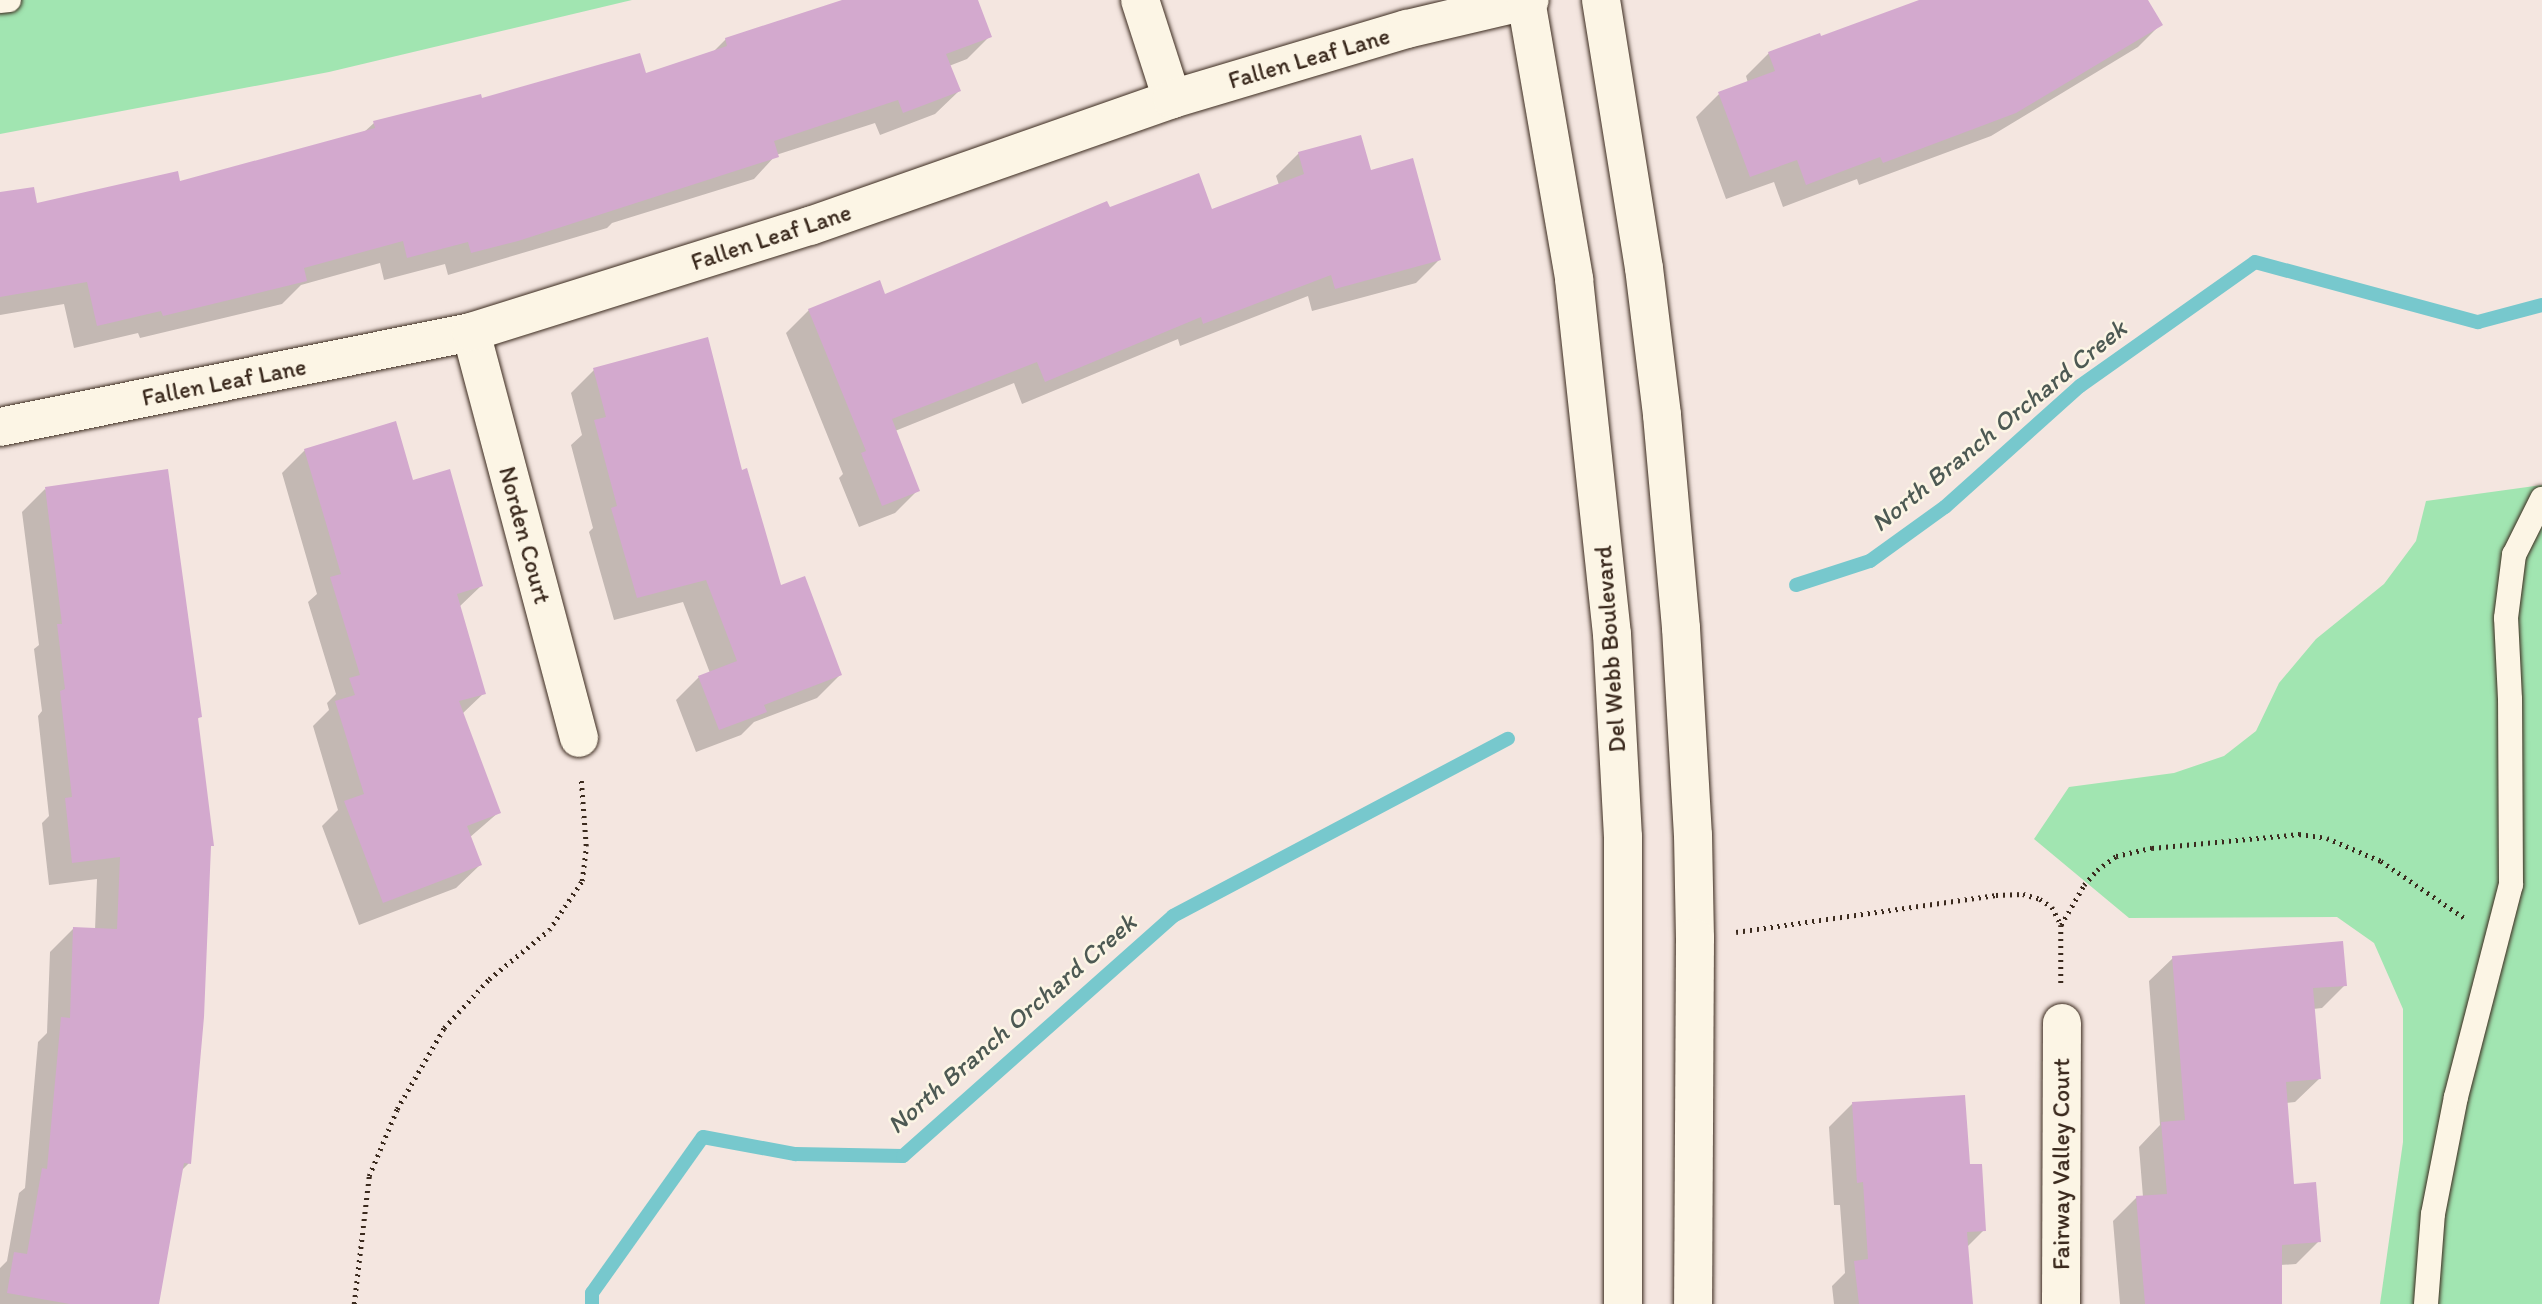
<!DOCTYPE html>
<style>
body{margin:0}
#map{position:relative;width:2542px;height:1304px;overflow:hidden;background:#f4e6e0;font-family:Itim,sans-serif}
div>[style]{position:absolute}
.green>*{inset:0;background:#a1e5b1}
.shadow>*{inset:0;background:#0003}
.stream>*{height:14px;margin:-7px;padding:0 7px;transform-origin:7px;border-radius:7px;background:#77c8cd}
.building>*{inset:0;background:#d3a9ce}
.path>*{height:4.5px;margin-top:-2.25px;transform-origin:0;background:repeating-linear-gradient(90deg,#3b2a1e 0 2px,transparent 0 7px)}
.roads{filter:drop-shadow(0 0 2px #3b2a1e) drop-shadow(0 0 2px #3b2a1e)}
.service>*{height:24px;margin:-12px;padding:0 12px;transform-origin:12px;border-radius:12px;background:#fcf5e5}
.minor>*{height:38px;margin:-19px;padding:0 19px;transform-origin:19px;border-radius:19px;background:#fcf5e5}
.tertiary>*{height:38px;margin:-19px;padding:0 19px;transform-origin:19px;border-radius:19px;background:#fcf5e5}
span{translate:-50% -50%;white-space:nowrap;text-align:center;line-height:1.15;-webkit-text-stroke:5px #fcf5e5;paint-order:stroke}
.street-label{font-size:24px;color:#3b2a1e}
.water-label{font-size:26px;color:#4d5953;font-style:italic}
</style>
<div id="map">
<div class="green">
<i style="clip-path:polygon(0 0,632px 0,329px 72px,0 134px)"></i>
<i style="clip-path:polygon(2542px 485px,2542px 1304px,2380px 1304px,2403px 1142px,2403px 1009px,2374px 943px,2337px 917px,2129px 918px,2034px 839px,2069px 787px,2174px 773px,2224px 756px,2256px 731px,2279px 683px,2316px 639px,2384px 584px,2416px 541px,2426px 501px)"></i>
</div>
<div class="shadow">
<i style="clip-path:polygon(846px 0,976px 0,990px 36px,967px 59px,949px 66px,959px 91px,935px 114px,880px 135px,875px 123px,776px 155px,754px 179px,612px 223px,607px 228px,448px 275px,445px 264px,384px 280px,380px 263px,301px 285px,282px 304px,140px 338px,138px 333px,74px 348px,64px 304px,0 315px,0 194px,35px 205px,179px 183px,363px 133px,374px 123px,481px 100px,645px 75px,712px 53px,726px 39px)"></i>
<i style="clip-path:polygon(1924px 0,2146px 0,2161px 24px,2138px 47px,1991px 136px,1859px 185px,1857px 179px,1783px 207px,1774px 182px,1726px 199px,1696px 117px,1719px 94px,1748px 83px,1746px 76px,1769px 53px,1820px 38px)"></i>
<i style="clip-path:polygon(1299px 153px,1369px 172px,1439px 260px,1416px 283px,1312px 311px,1308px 296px,1180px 346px,1178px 339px,1022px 404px,1014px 383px,895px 431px,918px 490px,895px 513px,859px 527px,839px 478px,843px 474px,786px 333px,809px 310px,884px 297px,1109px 209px,1211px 211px,1279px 185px,1276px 176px)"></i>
<i style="clip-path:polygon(594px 370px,741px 472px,780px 588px,840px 675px,817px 698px,754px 722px,741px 735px,696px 752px,676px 700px,699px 677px,710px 673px,683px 602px,614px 620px,589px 532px,593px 528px,571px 445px,582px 435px,571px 393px)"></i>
<i style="clip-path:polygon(305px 450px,412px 482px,481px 586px,459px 607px,484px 693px,462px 714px,499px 812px,469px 838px,480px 865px,456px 888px,359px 925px,322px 826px,338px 810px,313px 726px,329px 710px,327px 703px,336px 694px,308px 602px,317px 594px,282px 473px)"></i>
<i style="clip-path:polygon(45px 489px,200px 716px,197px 720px,209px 847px,189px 1163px,180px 1172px,157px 1304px,0 1304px,0 1268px,7px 1261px,19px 1193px,25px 1188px,38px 1042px,47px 1033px,50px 952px,73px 929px,95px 930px,97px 879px,49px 885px,42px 823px,49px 816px,38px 716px,42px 711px,34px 649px,39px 645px,22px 512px)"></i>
<i style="clip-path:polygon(2173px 958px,2345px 985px,2322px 1008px,2313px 1009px,2319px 1079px,2295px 1102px,2286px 1103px,2293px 1186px,2319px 1241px,2296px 1264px,2280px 1265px,2281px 1304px,2120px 1304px,2113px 1221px,2136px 1198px,2143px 1197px,2139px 1147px,2160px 1125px,2149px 981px)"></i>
<i style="clip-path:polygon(1852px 1104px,1968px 1166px,1984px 1230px,1966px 1248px,1972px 1304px,1834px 1304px,1832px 1286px,1845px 1273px,1840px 1205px,1834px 1205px,1829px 1127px)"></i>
</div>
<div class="stream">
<i style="left:1796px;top:585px;width:78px;rotate:-18deg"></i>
<i style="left:1870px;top:561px;width:92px;rotate:-35.8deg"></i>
<i style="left:1945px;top:507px;width:181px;rotate:-41.9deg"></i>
<i style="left:2080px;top:386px;width:214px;rotate:-35.3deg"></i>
<i style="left:2255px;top:262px;width:231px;rotate:15.1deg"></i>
<i style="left:2478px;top:322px;width:66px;rotate:-14.9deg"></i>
<i style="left:592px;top:1304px;width:11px;rotate:-90deg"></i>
<i style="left:592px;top:1293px;width:191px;rotate:-54.6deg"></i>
<i style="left:703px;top:1137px;width:94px;rotate:10.5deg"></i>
<i style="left:795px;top:1154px;width:108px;rotate:1.1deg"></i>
<i style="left:903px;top:1156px;width:361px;rotate:-41.6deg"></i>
<i style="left:1173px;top:916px;width:379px;rotate:-27.9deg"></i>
</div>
<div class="building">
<i style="clip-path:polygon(842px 0,978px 0,992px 37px,946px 54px,961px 91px,903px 113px,898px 100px,774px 141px,779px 157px,518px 241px,471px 253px,468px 242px,407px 258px,403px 241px,304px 268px,307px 281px,163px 316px,161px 311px,97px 326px,87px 282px,0 297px,0 192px,34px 187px,37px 203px,178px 171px,180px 181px,375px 128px,373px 121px,481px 94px,482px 98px,640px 53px,646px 73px,727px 46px,725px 38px)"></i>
<i style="clip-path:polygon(1919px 0,2148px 0,2163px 25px,2016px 113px,1883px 163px,1880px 157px,1806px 185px,1797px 160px,1750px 177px,1718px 92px,1775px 71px,1768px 52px,1820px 33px,1821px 36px)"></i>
<i style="clip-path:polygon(1361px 135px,1371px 170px,1413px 158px,1441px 260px,1335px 289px,1331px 275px,1203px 324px,1201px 317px,1045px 382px,1037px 362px,892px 419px,920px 491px,882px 506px,861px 453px,866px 451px,808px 309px,880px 280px,885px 294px,1107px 201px,1110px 207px,1199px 173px,1212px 209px,1304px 174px,1298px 152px)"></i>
<i style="clip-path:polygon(708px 337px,742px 470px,747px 468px,781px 585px,805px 576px,842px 675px,764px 705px,767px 712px,719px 730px,698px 676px,737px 661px,706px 580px,637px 598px,611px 508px,617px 506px,594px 420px,606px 417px,593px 368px)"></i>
<i style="clip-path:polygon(396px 421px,413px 480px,450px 469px,483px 586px,457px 594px,486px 694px,459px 701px,501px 813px,467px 826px,482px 865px,383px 903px,344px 801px,364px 794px,335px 701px,355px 695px,349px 678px,360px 675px,330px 577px,341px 574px,304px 449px)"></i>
<i style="clip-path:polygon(168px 469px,202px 717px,198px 718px,214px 846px,211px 846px,204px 1017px,191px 1164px,184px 1163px,159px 1304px,70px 1304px,7px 1293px,14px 1252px,27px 1254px,42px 1168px,47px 1169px,61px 1017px,70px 1018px,73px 927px,117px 929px,120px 857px,72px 863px,65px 798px,72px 797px,60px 691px,65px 689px,57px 624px,62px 624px,45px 487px)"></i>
<i style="clip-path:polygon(2343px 941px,2347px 986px,2313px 988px,2321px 1079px,2286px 1082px,2294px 1184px,2316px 1182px,2321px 1242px,2282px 1245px,2282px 1304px,2145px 1304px,2136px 1196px,2167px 1194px,2161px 1122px,2185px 1120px,2172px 956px)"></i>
<i style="clip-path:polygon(1965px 1095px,1970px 1164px,1982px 1164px,1986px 1231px,1967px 1232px,1973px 1304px,1859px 1304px,1854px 1261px,1868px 1259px,1863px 1182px,1857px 1183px,1852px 1102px)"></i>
</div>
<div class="path">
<i style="left:2061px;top:925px;width:46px;rotate:-60.1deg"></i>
<i style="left:2084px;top:885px;width:20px;rotate:-49deg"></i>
<i style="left:2097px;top:870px;width:24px;rotate:-36deg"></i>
<i style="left:2116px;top:856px;width:37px;rotate:-13deg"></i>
<i style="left:2152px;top:848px;width:148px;rotate:-5.4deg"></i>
<i style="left:2299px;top:834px;width:28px;rotate:8deg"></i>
<i style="left:2327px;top:838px;width:59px;rotate:23.1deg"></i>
<i style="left:2381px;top:861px;width:103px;rotate:34.3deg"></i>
<i style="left:1736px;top:932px;width:263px;rotate:-8.1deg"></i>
<i style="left:1996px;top:895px;width:27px;rotate:-2deg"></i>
<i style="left:2023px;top:894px;width:18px;rotate:16deg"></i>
<i style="left:2040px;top:899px;width:14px;rotate:34deg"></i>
<i style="left:2052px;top:907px;width:20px;rotate:63deg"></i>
<i style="left:2061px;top:925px;width:59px;rotate:90deg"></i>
<i style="left:354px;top:1304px;width:129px;rotate:-83.3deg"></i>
<i style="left:369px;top:1176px;width:73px;rotate:-67.3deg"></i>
<i style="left:397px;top:1109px;width:94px;rotate:-59.9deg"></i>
<i style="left:444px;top:1028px;width:67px;rotate:-47.4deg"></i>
<i style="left:489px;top:979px;width:77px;rotate:-39.2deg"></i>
<i style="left:549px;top:930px;width:59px;rotate:-56deg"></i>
<i style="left:582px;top:881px;width:35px;rotate:-83deg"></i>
<i style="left:586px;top:846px;width:67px;rotate:-94.3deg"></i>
</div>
<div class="roads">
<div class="service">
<i style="left:0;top:1px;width:9px;rotate:-6deg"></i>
<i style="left:2426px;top:1304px;width:90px;rotate:-85.6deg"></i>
<i style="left:2433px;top:1214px;width:119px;rotate:-78.9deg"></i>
<i style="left:2456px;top:1097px;width:219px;rotate:-75.5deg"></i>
<i style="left:2511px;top:885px;width:186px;rotate:-90.3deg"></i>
<i style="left:2510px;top:699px;width:81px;rotate:-92.8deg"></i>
<i style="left:2506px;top:618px;width:64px;rotate:-82.8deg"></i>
<i style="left:2514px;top:555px;width:63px;rotate:-63.4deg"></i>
</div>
<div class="minor">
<i style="left:1140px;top:0;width:104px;rotate:72.1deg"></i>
<i style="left:471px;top:332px;width:420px;rotate:75.1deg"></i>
<i style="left:0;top:427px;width:480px;rotate:-11.4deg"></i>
<i style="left:471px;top:332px;width:355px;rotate:-17.4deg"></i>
<i style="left:810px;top:226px;width:384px;rotate:-19.3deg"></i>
<i style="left:1172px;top:99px;width:245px;rotate:-16.6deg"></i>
<i style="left:1407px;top:29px;width:126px;rotate:-13.3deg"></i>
<i style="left:2061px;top:1304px;width:281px;rotate:-89.8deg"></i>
</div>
<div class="tertiary">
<i style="left:1526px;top:0;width:283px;rotate:80.2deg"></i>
<i style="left:1574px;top:279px;width:357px;rotate:83.9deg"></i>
<i style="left:1612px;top:634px;width:203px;rotate:86.9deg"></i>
<i style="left:1623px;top:837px;width:467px;rotate:90deg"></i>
<i style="left:1601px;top:0;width:271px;rotate:80.9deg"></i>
<i style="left:1644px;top:268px;width:148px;rotate:83deg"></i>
<i style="left:1662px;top:415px;width:214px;rotate:84.9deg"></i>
<i style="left:1681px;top:628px;width:207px;rotate:86.7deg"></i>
<i style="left:1693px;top:835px;width:103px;rotate:88.9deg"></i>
<i style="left:1695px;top:938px;width:366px;rotate:90.3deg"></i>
</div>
</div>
<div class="street-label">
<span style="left:1309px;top:58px;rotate:-16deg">Fallen Leaf Lane</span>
<span style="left:771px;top:237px;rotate:-18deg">Fallen Leaf Lane</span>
<span style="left:224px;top:382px;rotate:-11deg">Fallen Leaf Lane</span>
<span style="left:525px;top:535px;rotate:75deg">Norden Court</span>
<span style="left:1610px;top:649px;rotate:-94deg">Del Webb Boulevard</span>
<span style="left:2061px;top:1164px;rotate:-90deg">Fairway Valley Court</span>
</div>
<div class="water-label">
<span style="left:1999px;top:426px;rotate:-39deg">North Branch Orchard Creek</span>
<span style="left:1012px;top:1024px;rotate:-41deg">North Branch Orchard Creek</span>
</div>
</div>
